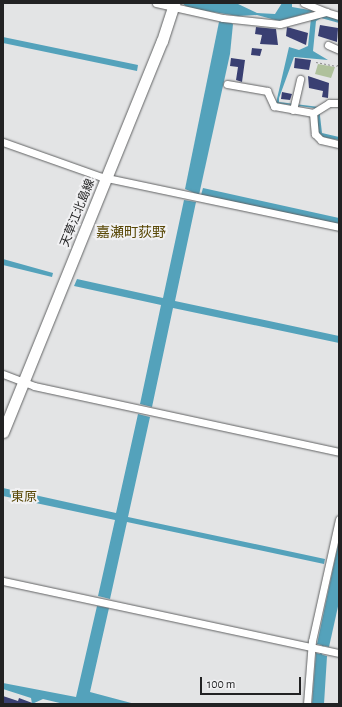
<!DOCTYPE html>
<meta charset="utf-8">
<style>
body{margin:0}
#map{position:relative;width:342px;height:707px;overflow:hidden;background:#e3e4e5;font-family:"Alegreya Sans","Noto Sans JP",sans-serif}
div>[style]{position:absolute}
.green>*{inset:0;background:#afc19b}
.water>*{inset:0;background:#54a2bb}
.stream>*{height:2px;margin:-1px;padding:0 1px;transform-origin:1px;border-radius:1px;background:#54a2bb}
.building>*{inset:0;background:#393f72}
.path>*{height:1px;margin-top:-0.5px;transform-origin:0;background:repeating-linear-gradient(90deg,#8d8d8e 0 2px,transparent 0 4px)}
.roads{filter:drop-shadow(0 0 1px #616263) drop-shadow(0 0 1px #616263)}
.street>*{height:7px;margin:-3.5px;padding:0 3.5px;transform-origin:3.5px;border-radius:3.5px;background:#fff}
.secondary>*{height:11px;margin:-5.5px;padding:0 5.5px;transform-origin:5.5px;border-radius:5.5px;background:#fff}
span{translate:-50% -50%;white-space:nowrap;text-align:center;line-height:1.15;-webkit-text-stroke:4px #f1f1f3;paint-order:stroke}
.street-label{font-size:12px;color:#222223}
.neighbourhood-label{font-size:13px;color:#594806}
.quarter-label{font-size:14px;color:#594806}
.frame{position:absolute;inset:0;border:4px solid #222223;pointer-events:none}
.scale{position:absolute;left:200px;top:677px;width:101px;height:18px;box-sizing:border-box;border:2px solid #222223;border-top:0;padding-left:5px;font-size:12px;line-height:14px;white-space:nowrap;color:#222223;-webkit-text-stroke:3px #f1f1f3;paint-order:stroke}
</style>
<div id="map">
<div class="green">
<i style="clip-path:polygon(318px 64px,335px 67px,331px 78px,315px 74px)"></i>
</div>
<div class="water">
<i style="clip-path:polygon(182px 3px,236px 3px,257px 13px,275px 14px,282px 3px,292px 3px,292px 7px,315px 11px,279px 21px,257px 15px,238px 16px,188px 8px)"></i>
<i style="clip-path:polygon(321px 15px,339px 18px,339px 23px,321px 18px,316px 21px,313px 51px,328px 60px,294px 57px,279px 98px,279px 102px,319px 107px,322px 133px,339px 137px,339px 140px,322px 137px,318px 132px,318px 114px,314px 108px,276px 103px,289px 47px,299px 50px,308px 46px,311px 18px)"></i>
<i style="clip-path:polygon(227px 21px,233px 24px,230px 54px,199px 195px,185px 189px,219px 22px)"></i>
<i style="clip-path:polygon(3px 37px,138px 65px,137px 71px,3px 43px)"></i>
<i style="clip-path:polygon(203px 188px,339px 218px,339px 224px,201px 195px)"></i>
<i style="clip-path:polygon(184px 200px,196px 202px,175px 301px,339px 336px,339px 343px,173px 308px,152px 407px,140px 404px,161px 305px,74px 286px,77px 279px,163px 298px)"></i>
<i style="clip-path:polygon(3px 259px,53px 273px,52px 277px,3px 265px)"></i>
<i style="clip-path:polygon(138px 414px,150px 417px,128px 517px,325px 559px,324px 564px,127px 522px,110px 599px,98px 596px,115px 520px,3px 496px,3px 488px,116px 513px)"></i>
<i style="clip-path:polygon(339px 540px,339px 602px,329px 647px,317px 644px)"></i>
<i style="clip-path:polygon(97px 606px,109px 608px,90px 692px,135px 704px,64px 704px,43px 699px,32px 704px,31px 698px,3px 689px,3px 683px,76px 697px)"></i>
<i style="clip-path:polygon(316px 653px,327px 656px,324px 704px,312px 704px)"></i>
</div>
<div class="stream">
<i style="left:321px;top:655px;width:10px;rotate:-79deg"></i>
</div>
<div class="building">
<i style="clip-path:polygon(320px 25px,338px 28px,337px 42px,318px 36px)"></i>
<i style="clip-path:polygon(256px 27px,276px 29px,278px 45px,260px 44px,262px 35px,255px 34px)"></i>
<i style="clip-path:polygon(287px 27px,308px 33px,306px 45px,286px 36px)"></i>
<i style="clip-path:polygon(252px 48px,262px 49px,260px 56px,251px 55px)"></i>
<i style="clip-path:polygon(231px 58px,245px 60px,242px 82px,236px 80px,238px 67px,230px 66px)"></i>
<i style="clip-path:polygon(295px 58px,311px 60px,309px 70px,294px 68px)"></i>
<i style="clip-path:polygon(308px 76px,329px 83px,328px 98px,322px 97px,323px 91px,309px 88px)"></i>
<i style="clip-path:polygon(282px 92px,292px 94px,290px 100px,281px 99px)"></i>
<i style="clip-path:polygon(3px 696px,18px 701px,19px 698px,35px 704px,3px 704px)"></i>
</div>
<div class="path">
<i style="left:316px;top:62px;width:21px;rotate:11deg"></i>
<i style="left:337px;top:66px;width:5px;rotate:-68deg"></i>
</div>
<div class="roads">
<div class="street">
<i style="left:156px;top:3px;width:69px;rotate:12.6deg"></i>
<i style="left:223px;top:18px;width:57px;rotate:6deg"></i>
<i style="left:280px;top:24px;width:48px;rotate:-14.6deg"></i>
<i style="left:326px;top:12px;width:14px;rotate:17deg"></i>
<i style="left:304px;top:3px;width:24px;rotate:22deg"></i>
<i style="left:328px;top:45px;width:12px;rotate:24deg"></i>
<i style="left:227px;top:84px;width:41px;rotate:9.9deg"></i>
<i style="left:267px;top:91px;width:17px;rotate:65deg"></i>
<i style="left:274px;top:106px;width:40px;rotate:10deg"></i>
<i style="left:313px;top:113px;width:21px;rotate:85deg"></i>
<i style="left:315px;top:134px;width:8px;rotate:45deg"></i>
<i style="left:321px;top:140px;width:18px;rotate:13deg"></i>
<i style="left:293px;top:110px;width:32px;rotate:-77deg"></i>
<i style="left:313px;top:113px;width:19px;rotate:-32deg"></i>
<i style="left:329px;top:103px;width:10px"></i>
<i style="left:3px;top:142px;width:105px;rotate:19.5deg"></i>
<i style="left:102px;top:177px;width:242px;rotate:11.9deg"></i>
<i style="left:3px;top:374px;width:33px;rotate:21deg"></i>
<i style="left:34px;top:386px;width:312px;rotate:12.2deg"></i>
<i style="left:3px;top:581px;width:344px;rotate:12.1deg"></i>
<i style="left:307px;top:704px;width:63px;rotate:-85.5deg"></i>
<i style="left:312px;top:641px;width:125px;rotate:-77.5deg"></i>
</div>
<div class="secondary">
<i style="left:3px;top:432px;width:422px;rotate:-67.9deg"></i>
<i style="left:162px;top:41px;width:40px;rotate:-72deg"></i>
</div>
</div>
<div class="street-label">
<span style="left:78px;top:213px;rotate:-68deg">天草江北島線</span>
</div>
<div class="neighbourhood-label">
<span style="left:24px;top:498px">東原</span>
</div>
<div class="quarter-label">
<span style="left:131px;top:233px">嘉瀬町荻野</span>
</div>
<div class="frame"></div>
<div class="scale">100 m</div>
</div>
